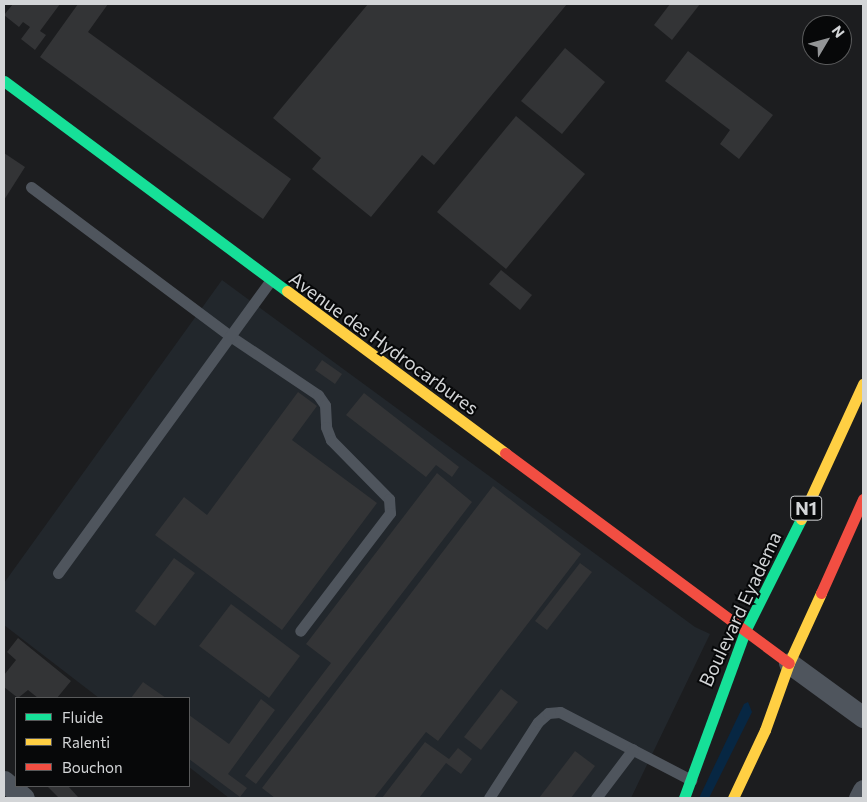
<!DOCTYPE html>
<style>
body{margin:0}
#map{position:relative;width:867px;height:802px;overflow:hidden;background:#1c1d1f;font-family:Commissioner,sans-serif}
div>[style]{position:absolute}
.built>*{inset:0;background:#22272c}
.green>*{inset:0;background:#072743}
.building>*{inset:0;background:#333436}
.lane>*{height:11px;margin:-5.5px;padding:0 5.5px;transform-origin:5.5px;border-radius:5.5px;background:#4f555d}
.street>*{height:21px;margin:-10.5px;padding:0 10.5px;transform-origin:10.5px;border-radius:10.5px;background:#4f555d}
.fast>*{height:11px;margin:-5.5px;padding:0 5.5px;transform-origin:5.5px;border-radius:5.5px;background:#16e098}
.slow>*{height:11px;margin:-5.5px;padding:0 5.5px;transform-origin:5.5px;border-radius:5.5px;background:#ffcf43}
.jam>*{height:11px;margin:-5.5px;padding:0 5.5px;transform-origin:5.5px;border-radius:5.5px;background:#f24e42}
span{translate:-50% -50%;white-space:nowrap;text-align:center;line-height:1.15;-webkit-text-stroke:4px #070809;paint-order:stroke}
.shield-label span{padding:1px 4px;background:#070809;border:1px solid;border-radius:4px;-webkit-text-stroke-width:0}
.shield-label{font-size:18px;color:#d3d5d7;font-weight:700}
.street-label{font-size:19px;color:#d3d5d7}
.frame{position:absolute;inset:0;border:5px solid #d3d5d7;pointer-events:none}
.legend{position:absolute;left:15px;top:697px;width:175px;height:90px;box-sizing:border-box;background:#070809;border:1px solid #595a5b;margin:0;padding:6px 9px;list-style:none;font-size:15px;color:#d3d5d7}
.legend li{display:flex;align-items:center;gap:10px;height:25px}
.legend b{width:25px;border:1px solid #595a5b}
.north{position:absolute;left:802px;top:15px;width:50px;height:50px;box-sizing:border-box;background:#070809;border:1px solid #595a5b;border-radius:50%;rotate:53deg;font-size:14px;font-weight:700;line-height:20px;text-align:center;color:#d3d5d7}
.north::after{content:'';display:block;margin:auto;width:18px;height:22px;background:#939597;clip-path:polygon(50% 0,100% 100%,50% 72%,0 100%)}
</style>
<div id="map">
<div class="built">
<i style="clip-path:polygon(222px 280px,695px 627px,710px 634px,631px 798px,229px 798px,189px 767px,189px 698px,99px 698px,4px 625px,4px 583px)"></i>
</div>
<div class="green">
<i style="clip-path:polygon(748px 702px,752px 712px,709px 798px,699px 798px,744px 704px)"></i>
</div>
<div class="building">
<i style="clip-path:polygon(13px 4px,60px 4px,40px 31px,46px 35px,35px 50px,21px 39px,30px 27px,23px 22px,19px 27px,4px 15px)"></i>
<i style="clip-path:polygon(78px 4px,108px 4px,88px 32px,291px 179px,263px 219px,40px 57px)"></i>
<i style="clip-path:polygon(368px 4px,567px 4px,434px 165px,422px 155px,371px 217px,312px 169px,321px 158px,273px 118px)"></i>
<i style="clip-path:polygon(670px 4px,700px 4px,672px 40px,654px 25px)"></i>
<i style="clip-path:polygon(565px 48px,605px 82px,562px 134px,521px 101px)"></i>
<i style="clip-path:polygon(688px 51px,773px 115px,739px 159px,720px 144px,730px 130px,665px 81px)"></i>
<i style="clip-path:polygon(516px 116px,585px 174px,506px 269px,437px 212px)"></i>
<i style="clip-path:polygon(4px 153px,25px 167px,4px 200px)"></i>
<i style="clip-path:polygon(501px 270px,532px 295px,520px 310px,489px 284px)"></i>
<i style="clip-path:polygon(322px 360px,342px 374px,335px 384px,315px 370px)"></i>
<i style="clip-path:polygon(298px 392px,317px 406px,292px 440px,377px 503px,282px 630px,155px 535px,184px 497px,207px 515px)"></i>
<i style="clip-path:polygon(364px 393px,459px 467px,452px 477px,436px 465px,426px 477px,346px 415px)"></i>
<i style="clip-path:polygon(437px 473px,472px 502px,256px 784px,245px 776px,331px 663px,306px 644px)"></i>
<i style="clip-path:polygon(493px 486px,581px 554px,438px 741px,426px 732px,374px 798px,275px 798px,262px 788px)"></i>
<i style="clip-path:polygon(174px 558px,195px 573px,155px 626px,135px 611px)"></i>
<i style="clip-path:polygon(580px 563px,592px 572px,547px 630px,535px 621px)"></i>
<i style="clip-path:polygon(231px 604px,300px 656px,269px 698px,199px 646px)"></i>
<i style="clip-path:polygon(18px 638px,71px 681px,57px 698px,38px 698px,28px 690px,18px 698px,4px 687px,4px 675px,16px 660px,7px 652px)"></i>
<i style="clip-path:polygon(143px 682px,166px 698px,131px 698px)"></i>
<i style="clip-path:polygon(501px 689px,518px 702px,481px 750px,464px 737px)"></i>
<i style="clip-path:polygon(261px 699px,275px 710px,228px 774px,247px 788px,240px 797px,189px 759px,189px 715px,229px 744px)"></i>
<i style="clip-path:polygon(425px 742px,449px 759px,458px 748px,472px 759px,461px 774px,446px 763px,419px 798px,382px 798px)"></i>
<i style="clip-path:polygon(575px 751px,595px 766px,571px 798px,539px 798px)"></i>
<i style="clip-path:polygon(47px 786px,68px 786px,78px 797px,59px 798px)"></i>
</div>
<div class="lane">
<i style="left:31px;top:187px;width:249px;rotate:36.8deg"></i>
<i style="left:230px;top:336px;width:106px;rotate:33.8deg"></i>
<i style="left:318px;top:395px;width:12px;rotate:55deg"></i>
<i style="left:325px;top:405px;width:22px;rotate:87deg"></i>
<i style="left:326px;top:427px;width:14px;rotate:69deg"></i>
<i style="left:331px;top:440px;width:83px;rotate:45.5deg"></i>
<i style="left:389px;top:499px;width:14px;rotate:86deg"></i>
<i style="left:390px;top:513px;width:148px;rotate:127.3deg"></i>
<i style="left:58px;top:573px;width:361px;rotate:-54deg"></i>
<i style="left:489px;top:798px;width:90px;rotate:-57.2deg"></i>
<i style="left:538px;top:722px;width:13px;rotate:-42deg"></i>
<i style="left:548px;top:713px;width:12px;rotate:-5deg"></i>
<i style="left:560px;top:712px;width:148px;rotate:27.4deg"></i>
<i style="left:596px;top:798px;width:61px;rotate:-52.9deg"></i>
</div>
<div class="street">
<i style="left:789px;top:663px;width:92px;rotate:36.1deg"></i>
<i style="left:4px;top:781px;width:26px;rotate:40deg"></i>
<i style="left:859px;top:798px;width:9px;rotate:-63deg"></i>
</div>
<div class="fast">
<i style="left:4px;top:81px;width:352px;rotate:36.6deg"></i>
<i style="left:684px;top:798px;width:178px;rotate:-69.9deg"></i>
<i style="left:745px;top:631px;width:125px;rotate:-63.4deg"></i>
</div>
<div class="slow">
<i style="left:287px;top:291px;width:272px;rotate:36.6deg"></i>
<i style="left:801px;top:519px;width:149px;rotate:-65.3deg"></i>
<i style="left:733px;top:798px;width:75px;rotate:-64.8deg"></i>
<i style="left:765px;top:730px;width:71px;rotate:-70.3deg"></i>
<i style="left:789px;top:663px;width:77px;rotate:-65.4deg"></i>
</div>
<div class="jam">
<i style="left:505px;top:453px;width:353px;rotate:36.5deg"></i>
<i style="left:821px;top:593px;width:103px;rotate:-65.9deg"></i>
</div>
<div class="shield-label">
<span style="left:806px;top:508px">N1</span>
</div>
<div class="street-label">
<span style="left:384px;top:343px;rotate:36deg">Avenue des Hydrocarbures</span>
<span style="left:740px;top:609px;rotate:-65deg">Boulevard Eyadema</span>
</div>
<div class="frame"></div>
<ul class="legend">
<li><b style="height:6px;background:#16e098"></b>Fluide</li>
<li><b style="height:6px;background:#ffcf43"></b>Ralenti</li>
<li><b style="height:6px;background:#f24e42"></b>Bouchon</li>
</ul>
<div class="north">N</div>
</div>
